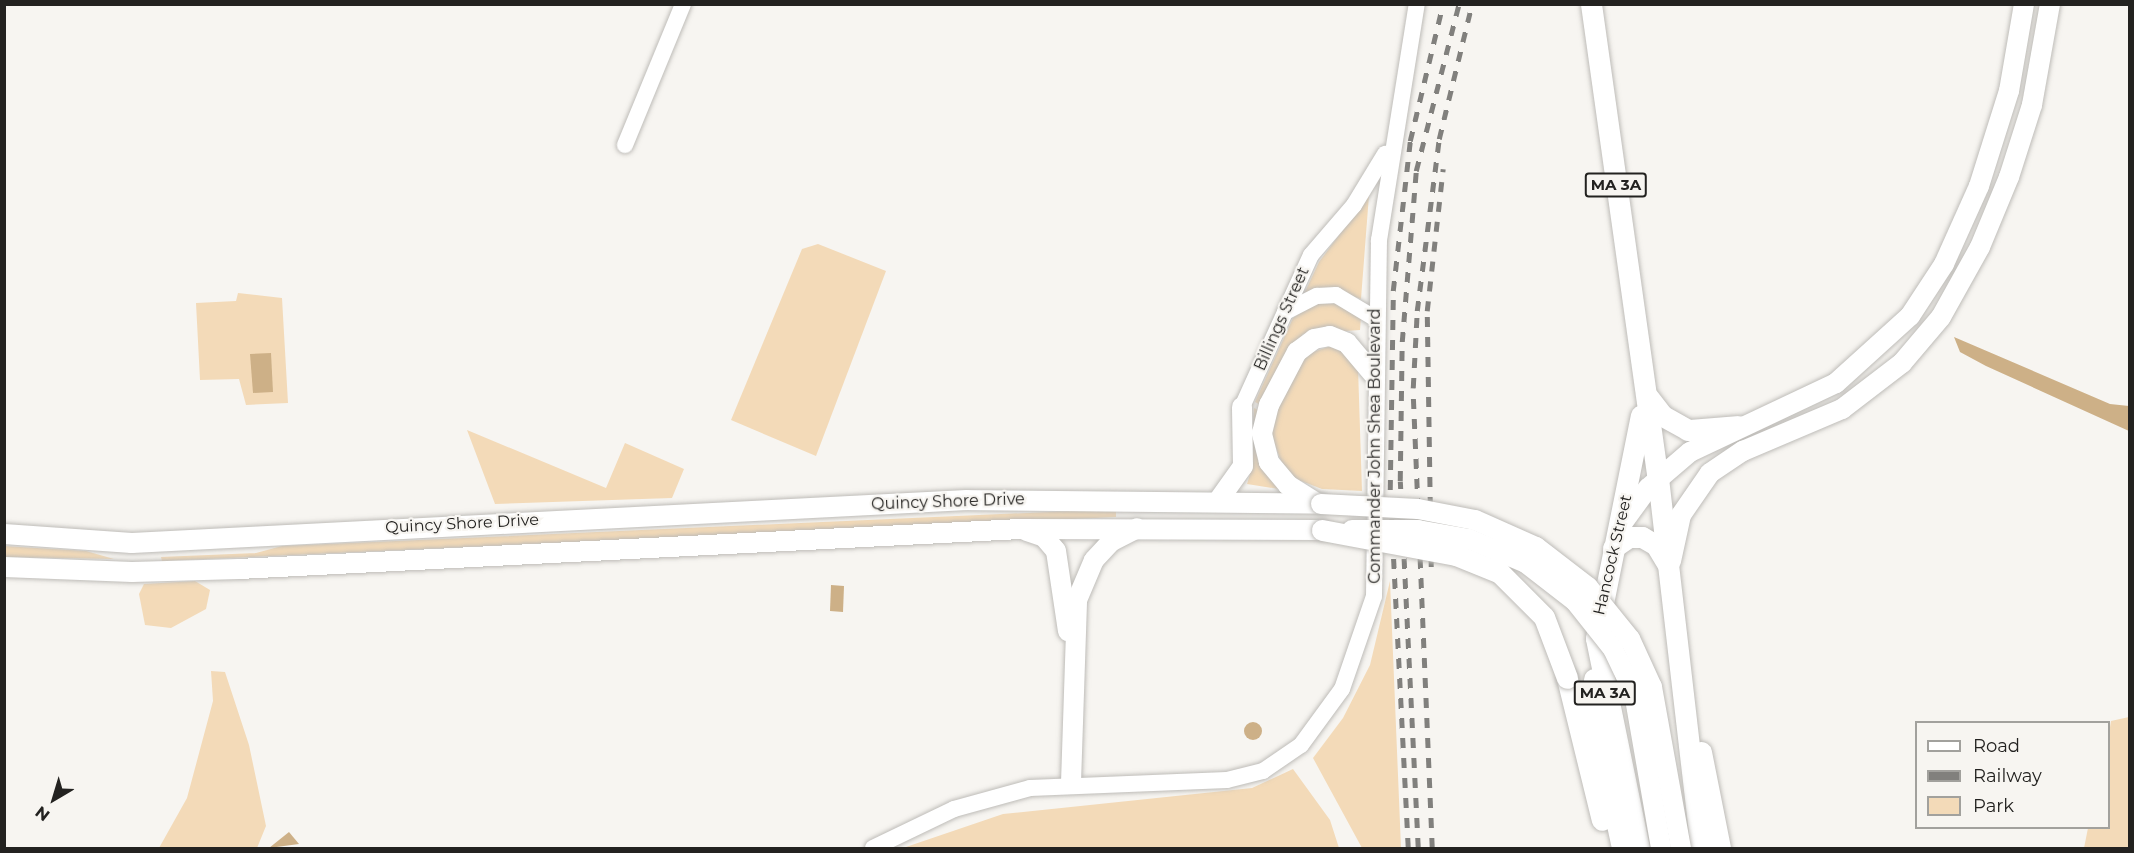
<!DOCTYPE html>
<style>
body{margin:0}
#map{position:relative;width:2134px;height:853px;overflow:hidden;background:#f7f5f1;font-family:Montserrat,sans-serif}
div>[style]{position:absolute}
.green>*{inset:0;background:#f3dab8}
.water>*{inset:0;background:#cdb087}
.round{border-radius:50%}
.roads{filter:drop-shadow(0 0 2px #bebcb8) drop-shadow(0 0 2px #bebcb8)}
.tertiary>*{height:16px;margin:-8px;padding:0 8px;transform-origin:8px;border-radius:8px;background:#fff}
.secondary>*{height:20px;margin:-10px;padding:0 10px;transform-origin:10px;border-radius:10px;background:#fff}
.primary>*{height:21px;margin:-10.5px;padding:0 10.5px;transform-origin:10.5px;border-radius:10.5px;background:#fff}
.rail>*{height:4.5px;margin-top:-2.25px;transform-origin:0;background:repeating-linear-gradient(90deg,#81807d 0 10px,transparent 0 20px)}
.bridges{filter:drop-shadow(0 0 2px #bebcb8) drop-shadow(0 0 2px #bebcb8)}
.secondary-bridge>*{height:20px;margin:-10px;padding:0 10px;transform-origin:10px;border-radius:10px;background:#fff}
.primary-bridge>*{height:21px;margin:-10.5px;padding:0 10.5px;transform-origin:10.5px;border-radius:10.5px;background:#fff}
span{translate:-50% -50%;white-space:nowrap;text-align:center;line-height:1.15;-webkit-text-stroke:4.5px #f7f5f1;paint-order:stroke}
.shield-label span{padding:2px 4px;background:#f7f5f1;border:2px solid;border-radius:4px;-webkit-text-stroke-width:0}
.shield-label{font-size:15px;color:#232220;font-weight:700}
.street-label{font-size:16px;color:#232220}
.frame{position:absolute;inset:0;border:6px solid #232220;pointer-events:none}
.legend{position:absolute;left:1915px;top:721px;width:195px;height:108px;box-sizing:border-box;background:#f7f5f1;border:2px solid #a2a19d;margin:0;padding:8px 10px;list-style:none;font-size:18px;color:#232220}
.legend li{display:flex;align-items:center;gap:12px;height:30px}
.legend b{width:30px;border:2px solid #a2a19d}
.north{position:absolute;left:24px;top:769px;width:60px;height:60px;-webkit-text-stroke:4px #f7f5f1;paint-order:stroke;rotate:218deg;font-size:16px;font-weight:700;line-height:24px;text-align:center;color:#232220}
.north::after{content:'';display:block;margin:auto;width:21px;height:27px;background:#232220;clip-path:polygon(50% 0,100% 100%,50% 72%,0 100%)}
</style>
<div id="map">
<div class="green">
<i style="clip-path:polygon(1369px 195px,1361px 299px,1332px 289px,1304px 294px,1319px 262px)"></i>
<i style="clip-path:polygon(818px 244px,886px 271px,816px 456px,731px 420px,802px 249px)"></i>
<i style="clip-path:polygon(238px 293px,282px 298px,288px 403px,246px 405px,239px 379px,200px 380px,196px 303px,236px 301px)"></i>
<i style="clip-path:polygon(1339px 303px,1361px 316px,1360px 330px,1303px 334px,1261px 405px,1255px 402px,1293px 318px,1313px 304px)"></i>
<i style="clip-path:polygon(1331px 346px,1343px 350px,1358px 368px,1362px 491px,1322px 489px,1296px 479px,1283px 466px,1270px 432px,1273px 413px,1304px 355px)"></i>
<i style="clip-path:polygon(1254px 408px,1258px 410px,1256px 452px,1279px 489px,1247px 484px,1253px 464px)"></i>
<i style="clip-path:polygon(467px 430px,606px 488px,625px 443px,684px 469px,672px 498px,495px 504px)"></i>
<i style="clip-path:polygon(1116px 509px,1116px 517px,162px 561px,161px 557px,256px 553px,282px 546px)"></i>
<i style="clip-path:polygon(4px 546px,86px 551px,114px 559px,5px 557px)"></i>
<i style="clip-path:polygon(195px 581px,210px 590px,206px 609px,171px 628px,145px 625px,139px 594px,144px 584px)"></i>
<i style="clip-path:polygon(1390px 581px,1401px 848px,1362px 848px,1313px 758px,1343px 718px,1370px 665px)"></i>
<i style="clip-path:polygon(211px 671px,225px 672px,249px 745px,266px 826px,257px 848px,159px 848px,187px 798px,213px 701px)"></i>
<i style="clip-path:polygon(2129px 717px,2129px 848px,2084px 848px,2088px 828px,2108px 828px,2109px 733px,2111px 721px)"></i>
<i style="clip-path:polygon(1293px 769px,1330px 820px,1339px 848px,903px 848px,1003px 814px,1252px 788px)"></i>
</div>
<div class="water">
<i style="clip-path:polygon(1954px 337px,2110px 404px,2129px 406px,2129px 431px,1986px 366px,1960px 352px)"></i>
<i style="clip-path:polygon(271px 353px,273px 392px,253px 393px,250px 354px)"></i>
<i style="clip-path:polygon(831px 585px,844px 586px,843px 612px,830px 611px)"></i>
<i class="round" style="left:1244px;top:722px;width:18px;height:18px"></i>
<i style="clip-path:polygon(289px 832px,299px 844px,269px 848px)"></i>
</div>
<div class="roads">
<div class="tertiary">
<i style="left:625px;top:145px;width:152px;rotate:-67.6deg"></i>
<i style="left:1285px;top:312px;width:36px;rotate:-27deg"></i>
<i style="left:1317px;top:296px;width:19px;rotate:-3deg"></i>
<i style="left:1336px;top:295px;width:47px;rotate:31deg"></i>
<i style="left:1242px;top:407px;width:167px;rotate:-65.6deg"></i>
<i style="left:1311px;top:255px;width:66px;rotate:-49.3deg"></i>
<i style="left:1354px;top:205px;width:60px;rotate:-58.7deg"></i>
<i style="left:873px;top:848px;width:90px;rotate:-25.7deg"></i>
<i style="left:954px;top:809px;width:79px;rotate:-15.4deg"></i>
<i style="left:1030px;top:788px;width:197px;rotate:-2.3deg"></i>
<i style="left:1227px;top:780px;width:37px;rotate:-14deg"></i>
<i style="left:1263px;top:771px;width:46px;rotate:-34.4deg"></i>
<i style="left:1301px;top:745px;width:69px;rotate:-53.8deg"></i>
<i style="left:1342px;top:689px;width:98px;rotate:-71deg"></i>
<i style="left:1374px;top:596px;width:356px;rotate:-89.2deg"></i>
<i style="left:1379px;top:240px;width:239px;rotate:-80.9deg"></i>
</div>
<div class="secondary">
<i style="left:1218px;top:501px;width:43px;rotate:-54.5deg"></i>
<i style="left:1243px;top:466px;width:59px;rotate:-91deg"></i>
<i style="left:1315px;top:502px;width:32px;rotate:-148deg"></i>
<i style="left:1288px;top:485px;width:30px;rotate:-130deg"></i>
<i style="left:1269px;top:462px;width:30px;rotate:-104deg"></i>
<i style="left:1262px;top:433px;width:29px;rotate:-76deg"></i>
<i style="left:1269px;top:405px;width:60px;rotate:-62.2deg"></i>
<i style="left:1297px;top:352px;width:21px;rotate:-37deg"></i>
<i style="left:1314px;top:339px;width:16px;rotate:-11deg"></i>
<i style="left:1330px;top:336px;width:18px;rotate:22deg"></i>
<i style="left:1347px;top:343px;width:40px;rotate:50deg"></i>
<i style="left:1621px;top:525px;width:46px;rotate:-53.9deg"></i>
<i style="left:1648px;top:488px;width:55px;rotate:-40.6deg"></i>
<i style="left:1690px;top:452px;width:161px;rotate:-25.3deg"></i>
<i style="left:1836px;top:383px;width:100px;rotate:-42.2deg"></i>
<i style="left:1910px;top:316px;width:62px;rotate:-56.8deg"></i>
<i style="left:1944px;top:264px;width:85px;rotate:-65.8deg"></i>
<i style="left:1979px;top:186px;width:100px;rotate:-72.5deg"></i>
<i style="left:2009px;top:91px;width:88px;rotate:-80.2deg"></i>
<i style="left:1027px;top:531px;width:18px;rotate:19deg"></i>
<i style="left:1044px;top:537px;width:18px;rotate:49deg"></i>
<i style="left:1056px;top:551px;width:81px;rotate:81.5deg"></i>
<i style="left:4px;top:534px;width:128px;rotate:4deg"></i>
<i style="left:132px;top:543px;width:836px;rotate:-2.95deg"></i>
<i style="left:967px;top:500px;width:354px;rotate:0.6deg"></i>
<i style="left:1671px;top:561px;width:47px;rotate:-77.7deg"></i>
<i style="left:1681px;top:515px;width:51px;rotate:-55.4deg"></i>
<i style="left:1710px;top:473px;width:40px;rotate:-34deg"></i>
<i style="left:1743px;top:451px;width:108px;rotate:-23deg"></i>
<i style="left:1842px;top:409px;width:76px;rotate:-37.5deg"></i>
<i style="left:1902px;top:363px;width:60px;rotate:-49.7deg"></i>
<i style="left:1941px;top:317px;width:80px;rotate:-60.9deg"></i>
<i style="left:1980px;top:247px;width:76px;rotate:-67.5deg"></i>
<i style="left:2009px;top:177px;width:76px;rotate:-72.3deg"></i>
<i style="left:2032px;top:105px;width:103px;rotate:-79.9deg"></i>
<i style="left:4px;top:567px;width:128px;rotate:2.2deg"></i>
<i style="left:132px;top:572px;width:107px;rotate:-1.6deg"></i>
<i style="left:239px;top:569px;width:782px;rotate:-2.93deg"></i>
<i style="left:1020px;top:529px;width:302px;rotate:0.2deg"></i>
<i style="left:1071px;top:783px;width:183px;rotate:-88.1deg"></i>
<i style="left:1077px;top:600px;width:43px;rotate:-67deg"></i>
<i style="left:1094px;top:560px;width:26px;rotate:-47deg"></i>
<i style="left:1112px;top:541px;width:28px;rotate:-27deg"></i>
</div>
<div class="primary">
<i style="left:1591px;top:4px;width:479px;rotate:82deg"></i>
<i style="left:1658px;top:478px;width:372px;rotate:83.4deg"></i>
<i style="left:1648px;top:397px;width:24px;rotate:52deg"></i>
<i style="left:1663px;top:416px;width:29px;rotate:29deg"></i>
<i style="left:1688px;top:430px;width:50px;rotate:-4.6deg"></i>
<i style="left:1613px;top:548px;width:19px;rotate:-35deg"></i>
<i style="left:1629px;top:537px;width:13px"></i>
<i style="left:1642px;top:537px;width:16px;rotate:30deg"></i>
<i style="left:1656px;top:545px;width:21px;rotate:59deg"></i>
<i style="left:1567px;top:678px;width:146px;rotate:76.2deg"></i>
<i style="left:1594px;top:679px;width:39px;rotate:90deg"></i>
<i style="left:1594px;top:718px;width:133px;rotate:77.8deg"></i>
<i style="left:1701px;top:752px;width:98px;rotate:78.8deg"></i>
<i style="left:1639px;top:848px;width:214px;rotate:-101.6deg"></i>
<i style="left:1596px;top:638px;width:227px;rotate:-78.6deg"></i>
</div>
</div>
<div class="rail">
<i style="left:1431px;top:567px;width:256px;rotate:-90.9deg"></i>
<i style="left:1427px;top:311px;width:143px;rotate:-83.6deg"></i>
<i style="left:1408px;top:848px;width:358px;rotate:-92.9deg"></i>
<i style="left:1390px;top:490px;width:199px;rotate:-89.1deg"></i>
<i style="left:1393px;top:291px;width:151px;rotate:-83.5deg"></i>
<i style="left:1410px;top:141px;width:141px;rotate:-76.5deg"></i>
<i style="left:1418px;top:848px;width:367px;rotate:-92.8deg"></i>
<i style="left:1400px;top:481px;width:139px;rotate:-89.2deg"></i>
<i style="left:1402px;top:342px;width:172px;rotate:-85.3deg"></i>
<i style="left:1416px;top:171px;width:172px;rotate:-75.6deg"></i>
<i style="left:1432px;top:848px;width:460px;rotate:-92.4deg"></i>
<i style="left:1413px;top:388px;width:77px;rotate:-87deg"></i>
<i style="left:1417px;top:311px;width:173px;rotate:-82.7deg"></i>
<i style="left:1439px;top:139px;width:139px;rotate:-76.3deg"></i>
</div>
<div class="bridges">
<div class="secondary-bridge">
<i style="left:1321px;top:504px;width:97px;rotate:3deg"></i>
<i style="left:1418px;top:509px;width:58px;rotate:10.9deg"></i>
<i style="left:1475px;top:520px;width:67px;rotate:23.9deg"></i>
<i style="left:1536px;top:547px;width:66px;rotate:37.6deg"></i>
<i style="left:1588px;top:587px;width:67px;rotate:51.1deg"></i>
<i style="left:1630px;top:639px;width:53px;rotate:65.4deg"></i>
<i style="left:1652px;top:687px;width:164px;rotate:79.8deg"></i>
<i style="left:1352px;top:530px;width:66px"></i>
<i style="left:1418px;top:530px;width:52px;rotate:10deg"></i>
<i style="left:1469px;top:539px;width:62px;rotate:22.8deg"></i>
<i style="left:1526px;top:563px;width:62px;rotate:37.8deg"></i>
<i style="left:1575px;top:601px;width:61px;rotate:51.6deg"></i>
<i style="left:1613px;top:649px;width:49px;rotate:64.5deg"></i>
<i style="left:1634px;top:693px;width:157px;rotate:80.1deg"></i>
</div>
<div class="primary-bridge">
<i style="left:1322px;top:530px;width:136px;rotate:10.6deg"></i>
<i style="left:1456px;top:555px;width:48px;rotate:22.2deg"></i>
<i style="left:1500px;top:573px;width:62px;rotate:45deg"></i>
<i style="left:1544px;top:617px;width:65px;rotate:69.3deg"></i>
</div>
</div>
<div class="shield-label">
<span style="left:1616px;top:185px">MA 3A</span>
<span style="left:1605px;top:693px">MA 3A</span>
</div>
<div class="street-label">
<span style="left:1282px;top:319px;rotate:-66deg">Billings Street</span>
<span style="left:1375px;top:446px;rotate:-90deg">Commander John Shea Boulevard</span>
<span style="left:948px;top:502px;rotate:-2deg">Quincy Shore Drive</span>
<span style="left:462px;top:524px;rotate:-3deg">Quincy Shore Drive</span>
<span style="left:1613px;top:555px;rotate:-77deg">Hancock Street</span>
</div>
<div class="frame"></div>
<ul class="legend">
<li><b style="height:8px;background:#fff"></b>Road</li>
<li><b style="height:8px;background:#81807d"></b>Railway</li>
<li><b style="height:16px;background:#f3dab8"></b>Park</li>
</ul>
<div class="north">N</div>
</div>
